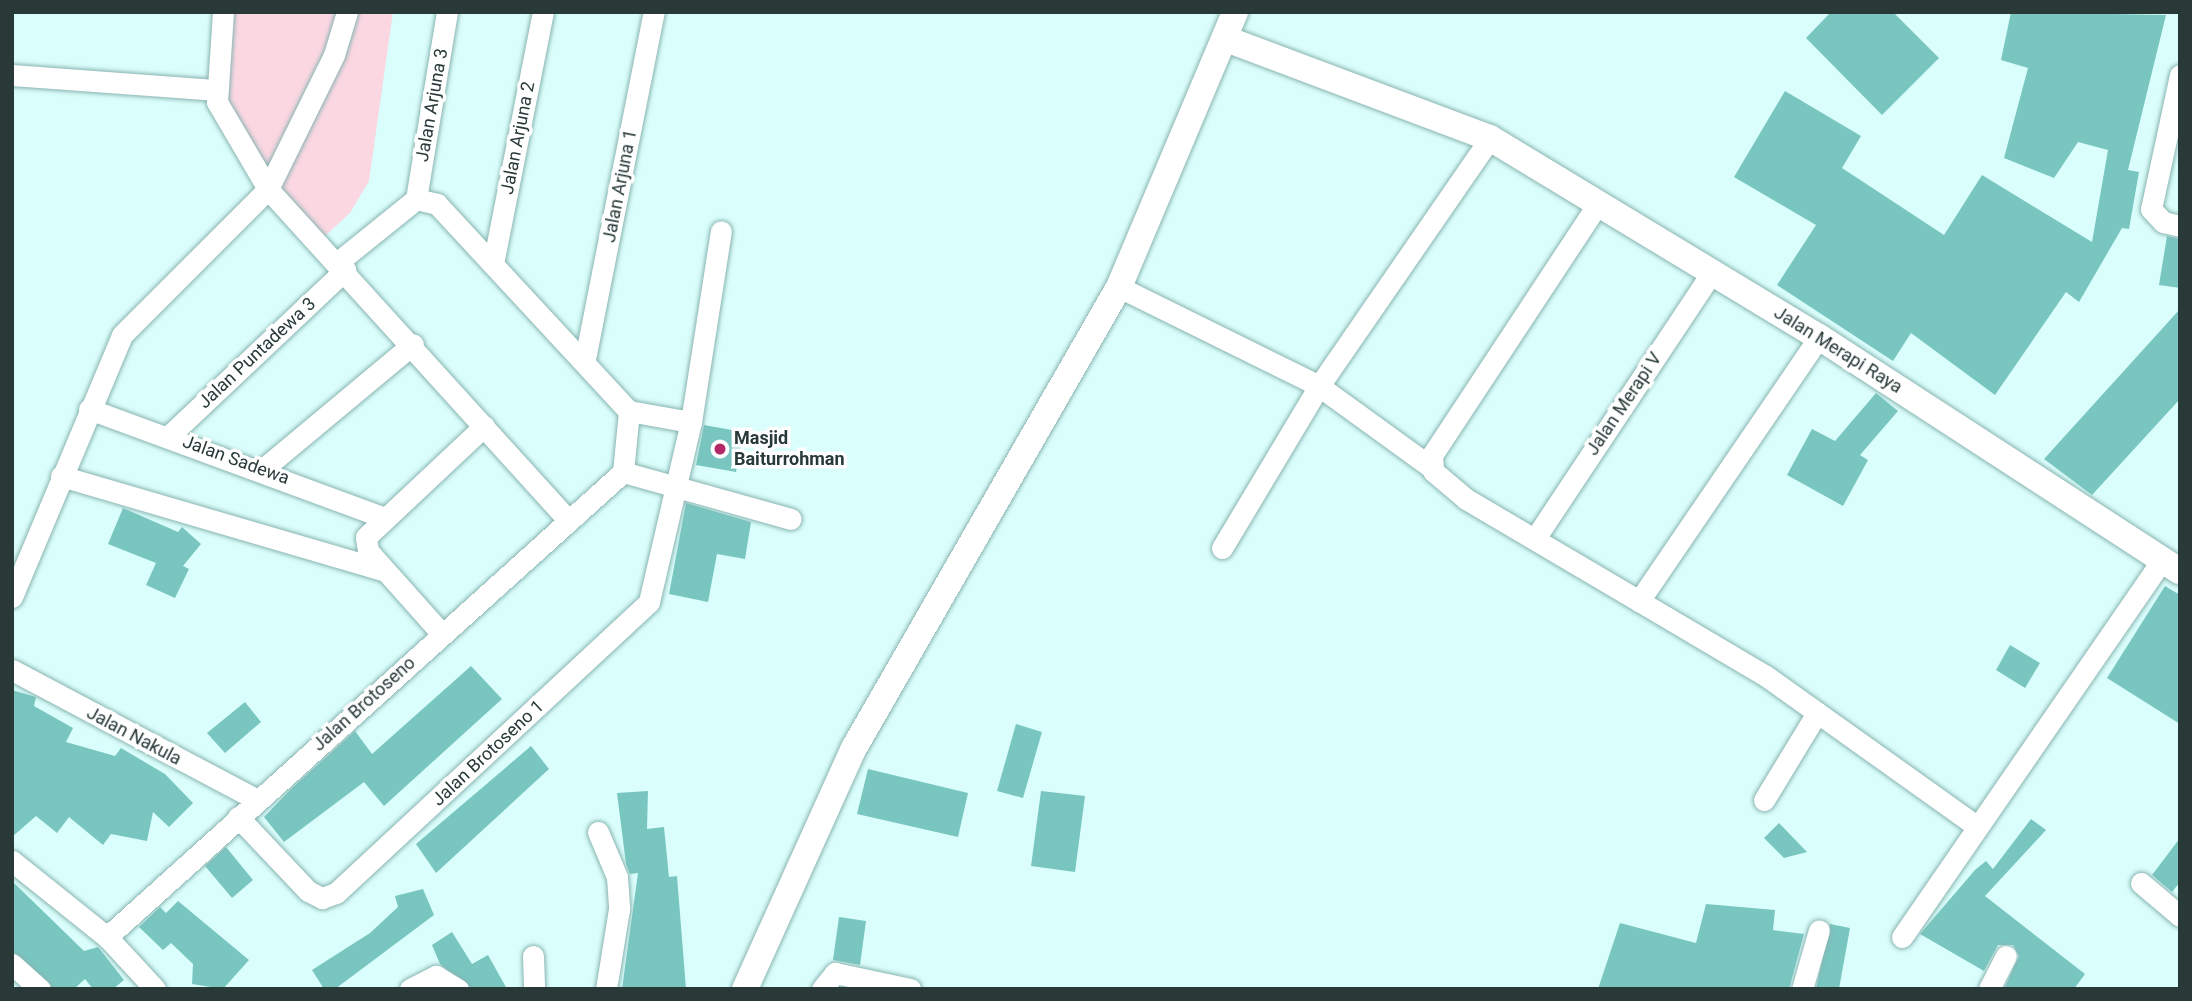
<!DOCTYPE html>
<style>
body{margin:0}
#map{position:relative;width:2192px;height:1001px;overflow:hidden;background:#dafefb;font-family:Roboto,sans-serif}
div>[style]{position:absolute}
.green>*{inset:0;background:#fbd7e2}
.building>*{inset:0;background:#79c6c1}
.roads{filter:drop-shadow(0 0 2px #89b4b1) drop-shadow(0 0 2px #89b4b1)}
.minor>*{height:21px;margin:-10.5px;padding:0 10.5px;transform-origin:10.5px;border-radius:10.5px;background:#fff}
.tertiary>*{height:26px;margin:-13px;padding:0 13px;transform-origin:13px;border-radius:13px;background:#fff}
.dots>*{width:19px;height:19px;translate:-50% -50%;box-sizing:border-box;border:4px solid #fff;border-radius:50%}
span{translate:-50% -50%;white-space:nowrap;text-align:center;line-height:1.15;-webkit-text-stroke:7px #fff;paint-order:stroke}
.street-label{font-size:18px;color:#283938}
.poi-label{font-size:18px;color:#283938;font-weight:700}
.left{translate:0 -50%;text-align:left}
.frame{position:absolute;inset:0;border:14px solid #283938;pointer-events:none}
</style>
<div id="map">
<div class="green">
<i style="clip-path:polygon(231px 12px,393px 12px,369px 181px,350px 213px,325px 236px,287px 197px,221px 93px)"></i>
</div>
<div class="building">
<i style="clip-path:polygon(1831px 12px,1893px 12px,1939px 58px,1882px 115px,1806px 38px)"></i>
<i style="clip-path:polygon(2011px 12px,2166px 15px,2128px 170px,2139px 172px,2129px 229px,2122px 228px,2079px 302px,2066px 292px,1995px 395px,1911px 333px,1893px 361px,1777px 285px,1816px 225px,1734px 177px,1785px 91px,1861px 136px,1842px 168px,1944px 235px,1982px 175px,2092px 242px,2108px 150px,2078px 142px,2054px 178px,2004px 158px,2028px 68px,2001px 60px)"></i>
<i style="clip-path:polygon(2167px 236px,2180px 239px,2180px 288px,2159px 285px)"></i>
<i style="clip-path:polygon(2180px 309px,2180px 399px,2092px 495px,2044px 459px)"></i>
<i style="clip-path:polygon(1876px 393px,1898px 411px,1860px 455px,1868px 460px,1843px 506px,1787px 475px,1812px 429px,1835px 441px)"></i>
<i style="clip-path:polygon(704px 425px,743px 432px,736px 472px,696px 465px)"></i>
<i style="clip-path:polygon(686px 503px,751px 522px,745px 559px,717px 554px,708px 602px,669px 594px)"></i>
<i style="clip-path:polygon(123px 508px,178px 532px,182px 527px,201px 544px,183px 566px,189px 569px,175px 598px,146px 585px,156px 563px,108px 544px)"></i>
<i style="clip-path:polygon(2165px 586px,2180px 595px,2180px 724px,2107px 678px)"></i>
<i style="clip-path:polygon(2010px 645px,2040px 663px,2025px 688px,1996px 670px)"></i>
<i style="clip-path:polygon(471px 666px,502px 699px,384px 806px,364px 782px,284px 842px,264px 817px,291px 789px,355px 731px,372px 754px)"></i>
<i style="clip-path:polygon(12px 690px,36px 697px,34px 706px,73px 728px,66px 742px,115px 756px,121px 748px,165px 774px,193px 803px,169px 827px,153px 812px,147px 841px,111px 834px,103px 845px,69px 817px,57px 833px,36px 816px,12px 837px)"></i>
<i style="clip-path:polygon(245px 702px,261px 722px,225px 753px,207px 733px)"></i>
<i style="clip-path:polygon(1016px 724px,1042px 732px,1023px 798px,997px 791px)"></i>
<i style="clip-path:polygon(531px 746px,549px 769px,436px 873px,416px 844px)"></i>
<i style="clip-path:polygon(868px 769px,968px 793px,958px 837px,857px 814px)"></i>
<i style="clip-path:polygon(648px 791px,647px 829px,664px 827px,669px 877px,677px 876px,686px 989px,622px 989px,638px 873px,630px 874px,626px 864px,617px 793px)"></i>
<i style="clip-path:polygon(1041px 791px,1085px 796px,1075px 872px,1031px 866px)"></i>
<i style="clip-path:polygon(2031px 819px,2046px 830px,1985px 896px,2085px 974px,2074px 989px,2004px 989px,2019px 956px,2013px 945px,1998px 945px,1984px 971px,1920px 934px,1975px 870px,1986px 861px,1993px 869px)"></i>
<i style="clip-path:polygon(1779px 823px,1807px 852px,1784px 858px,1764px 838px)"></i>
<i style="clip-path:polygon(2180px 838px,2180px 882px,2172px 892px,2152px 875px)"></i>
<i style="clip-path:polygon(226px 847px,253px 880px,232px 898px,205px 866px)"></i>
<i style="clip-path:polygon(12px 881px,84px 951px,98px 947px,124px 980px,113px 989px,93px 989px,85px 979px,74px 989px,53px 989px,12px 951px)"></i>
<i style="clip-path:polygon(423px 889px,434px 915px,335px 989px,324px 989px,312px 970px,370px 933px,398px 907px,395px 896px)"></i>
<i style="clip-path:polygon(178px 901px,249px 960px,223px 989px,192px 984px,193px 964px,171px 943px,163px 950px,139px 927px,160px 907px,166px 913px)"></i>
<i style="clip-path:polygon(1706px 904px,1775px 910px,1773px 930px,1804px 934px,1789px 989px,1598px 989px,1620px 923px,1696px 943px)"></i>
<i style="clip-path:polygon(839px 917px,866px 921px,860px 965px,833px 960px)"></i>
<i style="clip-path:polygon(1830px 924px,1850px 928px,1839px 989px,1816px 989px)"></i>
<i style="clip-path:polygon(452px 932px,472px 964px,488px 955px,507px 989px,471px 989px,440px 964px,432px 945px)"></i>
</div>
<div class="roads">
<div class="minor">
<i style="left:223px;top:12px;width:90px;rotate:93.8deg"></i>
<i style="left:217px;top:102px;width:101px;rotate:59.6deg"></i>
<i style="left:268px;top:189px;width:445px;rotate:47.8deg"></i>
<i style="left:12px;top:75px;width:203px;rotate:4.2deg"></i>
<i style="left:2180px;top:75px;width:137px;rotate:102.2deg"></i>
<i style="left:2151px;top:209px;width:18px;rotate:47deg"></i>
<i style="left:2163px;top:222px;width:17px;rotate:13deg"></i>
<i style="left:416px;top:199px;width:190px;rotate:-80.6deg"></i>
<i style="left:1599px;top:202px;width:303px;rotate:123.4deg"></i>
<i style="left:1432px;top:455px;width:16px;rotate:86deg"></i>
<i style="left:1433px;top:471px;width:43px;rotate:40.3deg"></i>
<i style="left:1466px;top:499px;width:201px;rotate:30.5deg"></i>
<i style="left:1639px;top:601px;width:320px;rotate:-55.7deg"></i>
<i style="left:338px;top:262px;width:100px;rotate:-38.9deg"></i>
<i style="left:416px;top:199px;width:22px;rotate:13deg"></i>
<i style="left:437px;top:204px;width:282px;rotate:47.2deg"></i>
<i style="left:629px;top:411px;width:61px;rotate:95.6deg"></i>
<i style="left:493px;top:264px;width:257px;rotate:-78.8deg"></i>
<i style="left:1119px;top:287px;width:223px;rotate:26.3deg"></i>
<i style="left:1319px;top:386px;width:138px;rotate:35.9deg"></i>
<i style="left:585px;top:359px;width:354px;rotate:-78.8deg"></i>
<i style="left:89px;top:409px;width:312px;rotate:20.2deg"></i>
<i style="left:629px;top:411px;width:63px;rotate:10.1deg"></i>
<i style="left:170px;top:435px;width:241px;rotate:-43.3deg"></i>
<i style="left:263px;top:469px;width:195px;rotate:-39.8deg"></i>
<i style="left:623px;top:472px;width:174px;rotate:15.6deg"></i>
<i style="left:61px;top:476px;width:338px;rotate:16.3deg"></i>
<i style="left:1536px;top:537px;width:320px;rotate:-56.4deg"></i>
<i style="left:1222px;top:548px;width:189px;rotate:-59.1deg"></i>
<i style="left:1319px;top:386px;width:301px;rotate:-55.4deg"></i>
<i style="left:12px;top:597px;width:284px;rotate:-67.2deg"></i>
<i style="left:122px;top:335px;width:206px;rotate:-45deg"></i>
<i style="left:268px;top:189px;width:149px;rotate:-63.8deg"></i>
<i style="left:334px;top:55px;width:45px;rotate:-73.2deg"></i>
<i style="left:1639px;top:601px;width:147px;rotate:30.6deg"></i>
<i style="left:1766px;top:676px;width:258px;rotate:35.5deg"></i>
<i style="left:442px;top:634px;width:111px;rotate:-131.7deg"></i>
<i style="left:368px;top:551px;width:14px;rotate:-98deg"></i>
<i style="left:366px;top:537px;width:162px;rotate:-43.2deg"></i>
<i style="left:12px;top:670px;width:278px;rotate:27.9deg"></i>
<i style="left:1764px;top:800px;width:102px;rotate:-58.7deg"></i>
<i style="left:238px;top:817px;width:102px;rotate:46.6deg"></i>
<i style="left:308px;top:891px;width:16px;rotate:27deg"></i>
<i style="left:322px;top:898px;width:15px;rotate:-20deg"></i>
<i style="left:336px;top:893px;width:427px;rotate:-42.9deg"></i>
<i style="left:649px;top:602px;width:185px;rotate:-76.9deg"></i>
<i style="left:691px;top:422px;width:193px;rotate:-81.1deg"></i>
<i style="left:598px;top:832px;width:49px;rotate:67.1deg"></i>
<i style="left:617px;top:877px;width:32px;rotate:86deg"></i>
<i style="left:619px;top:909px;width:81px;rotate:99.2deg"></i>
<i style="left:12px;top:861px;width:122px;rotate:38.7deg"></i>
<i style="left:107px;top:937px;width:71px;rotate:47.3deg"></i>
<i style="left:2141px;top:883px;width:51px;rotate:40.2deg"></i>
<i style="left:107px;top:937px;width:695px;rotate:-42.02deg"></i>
<i style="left:1902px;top:937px;width:458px;rotate:-55.4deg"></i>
<i style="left:533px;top:956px;width:33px;rotate:88deg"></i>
<i style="left:12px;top:964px;width:38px;rotate:42deg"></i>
<i style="left:410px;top:989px;width:29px;rotate:-27deg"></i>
<i style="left:436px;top:976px;width:26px;rotate:31deg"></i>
<i style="left:822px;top:989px;width:21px;rotate:-51deg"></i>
<i style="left:835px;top:973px;width:77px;rotate:12deg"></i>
<i style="left:1802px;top:989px;width:61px;rotate:-73.9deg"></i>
<i style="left:1989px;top:989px;width:37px;rotate:-63deg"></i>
</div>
<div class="tertiary">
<i style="left:1226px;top:39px;width:282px;rotate:20.6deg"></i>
<i style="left:1490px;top:138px;width:385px;rotate:31.2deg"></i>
<i style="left:1819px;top:337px;width:430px;rotate:33deg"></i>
<i style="left:745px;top:989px;width:265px;rotate:-65.7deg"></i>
<i style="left:854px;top:748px;width:532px;rotate:-60.11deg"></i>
<i style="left:1119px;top:287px;width:298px;rotate:-67.1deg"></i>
</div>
</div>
<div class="dots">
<i style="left:720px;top:449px;background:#b32967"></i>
</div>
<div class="street-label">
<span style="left:432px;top:105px;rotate:-80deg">Jalan Arjuna 3</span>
<span style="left:518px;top:138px;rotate:-79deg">Jalan Arjuna 2</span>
<span style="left:620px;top:186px;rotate:-79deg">Jalan Arjuna 1</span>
<span style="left:1838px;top:350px;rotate:32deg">Jalan Merapi Raya</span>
<span style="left:257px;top:353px;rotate:-43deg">Jalan Puntadewa 3</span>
<span style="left:1624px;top:404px;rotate:-56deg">Jalan Merapi V</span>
<span style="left:236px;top:460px;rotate:20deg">Jalan Sadewa</span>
<span style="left:364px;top:704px;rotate:-42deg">Jalan Brotoseno</span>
<span style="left:134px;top:736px;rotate:28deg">Jalan Nakula</span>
<span style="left:488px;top:753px;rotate:-43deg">Jalan Brotoseno 1</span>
</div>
<div class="poi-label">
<span class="left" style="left:734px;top:449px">Masjid<br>Baiturrohman</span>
</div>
<div class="frame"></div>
</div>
